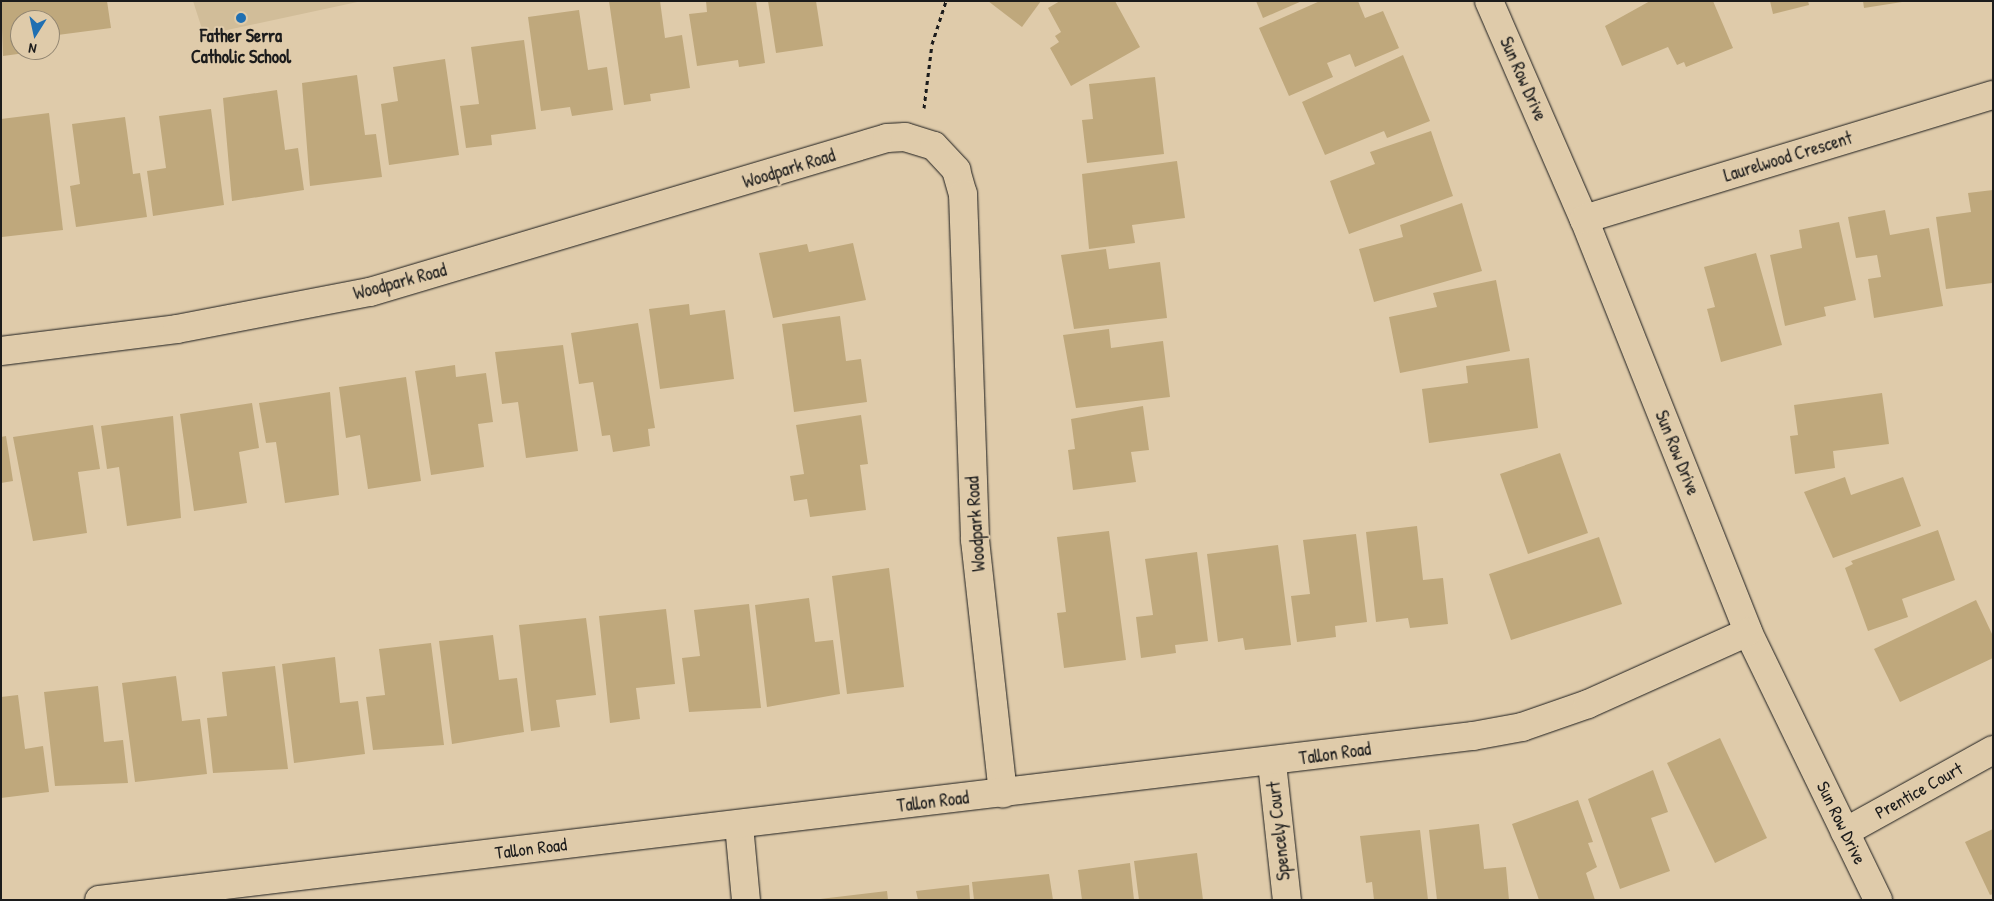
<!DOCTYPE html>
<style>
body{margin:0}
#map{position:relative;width:1994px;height:901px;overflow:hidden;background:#dfcbaa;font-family:"Patrick Hand",sans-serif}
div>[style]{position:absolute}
.built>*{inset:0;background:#d1bd99}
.building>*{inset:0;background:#bfa87c}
.path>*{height:3px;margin-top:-1.5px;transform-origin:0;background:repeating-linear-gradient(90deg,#1c1c1c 0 4px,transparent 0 8px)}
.roads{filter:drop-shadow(0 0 1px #1c1c1c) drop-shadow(0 0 1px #1c1c1c)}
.street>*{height:28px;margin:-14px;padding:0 14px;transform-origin:14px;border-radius:14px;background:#dfcbaa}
.dots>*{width:14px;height:14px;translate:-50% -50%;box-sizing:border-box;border:2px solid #dfcbaa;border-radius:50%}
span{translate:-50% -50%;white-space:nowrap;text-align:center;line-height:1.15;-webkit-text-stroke:4px #dfcbaa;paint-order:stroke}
.poi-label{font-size:18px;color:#1c1c1c;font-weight:700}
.street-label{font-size:18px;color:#1c1c1c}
.frame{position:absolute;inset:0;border:2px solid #1c1c1c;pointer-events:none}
.north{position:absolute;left:10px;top:10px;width:50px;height:50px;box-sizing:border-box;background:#dfcbaa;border:1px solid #918571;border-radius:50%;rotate:190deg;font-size:14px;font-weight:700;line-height:20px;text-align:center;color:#1c1c1c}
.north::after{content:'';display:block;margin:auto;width:18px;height:22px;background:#1f6fb2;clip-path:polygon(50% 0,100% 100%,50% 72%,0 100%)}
</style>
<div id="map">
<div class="built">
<i style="clip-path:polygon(193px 1px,362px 1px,204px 35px)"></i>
</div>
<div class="building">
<i style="clip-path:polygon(1px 1px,107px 1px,111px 28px,50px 36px,50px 20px,20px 20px,20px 50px,40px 51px,3px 56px)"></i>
<i style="clip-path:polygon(609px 1px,660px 1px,665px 38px,682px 35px,690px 88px,650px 94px,651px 101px,624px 105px)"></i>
<i style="clip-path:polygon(706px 1px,756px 1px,765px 63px,739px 67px,738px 60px,697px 66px,689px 14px,707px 12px)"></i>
<i style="clip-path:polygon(768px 1px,816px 1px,823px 46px,776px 53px)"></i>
<i style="clip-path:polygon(988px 1px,1041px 1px,1022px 27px)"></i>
<i style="clip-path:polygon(1060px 1px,1115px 1px,1140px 47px,1071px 86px,1050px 48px,1059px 42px,1055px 36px,1061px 32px,1048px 8px)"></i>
<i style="clip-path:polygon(1256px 1px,1302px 1px,1263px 18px)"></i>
<i style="clip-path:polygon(1320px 1px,1358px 1px,1365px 18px,1383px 11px,1399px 48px,1355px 67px,1350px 54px,1327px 63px,1333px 77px,1289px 96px,1259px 28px)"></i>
<i style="clip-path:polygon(1650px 1px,1713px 1px,1733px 48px,1686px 67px,1684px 62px,1677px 65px,1668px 47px,1622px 66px,1605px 26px)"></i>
<i style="clip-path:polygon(1770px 1px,1808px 1px,1809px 5px,1773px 14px)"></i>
<i style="clip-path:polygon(1863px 1px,1902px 1px,1902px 2px,1864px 8px)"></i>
<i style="clip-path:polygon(579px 10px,588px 70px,607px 67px,613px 110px,572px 116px,570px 107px,541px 111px,528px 17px)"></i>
<i style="clip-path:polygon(524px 40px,536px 129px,491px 135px,492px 145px,466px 148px,460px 106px,479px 104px,471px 47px)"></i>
<i style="clip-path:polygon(1403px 55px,1430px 121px,1387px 138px,1384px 131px,1325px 155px,1302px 102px)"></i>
<i style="clip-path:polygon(445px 59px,459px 155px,389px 165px,381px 104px,398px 101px,393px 67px)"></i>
<i style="clip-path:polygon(357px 75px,365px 135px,376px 134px,382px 177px,310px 186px,302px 83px)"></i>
<i style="clip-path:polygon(1155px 77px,1164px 154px,1087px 163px,1082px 120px,1093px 119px,1089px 84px)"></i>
<i style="clip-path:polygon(277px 90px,285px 150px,298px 148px,304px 190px,232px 201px,223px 98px)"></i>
<i style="clip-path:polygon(211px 109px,224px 205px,153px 216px,147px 171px,166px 168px,159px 116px)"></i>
<i style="clip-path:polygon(49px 113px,63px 230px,2px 237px,1px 119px)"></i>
<i style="clip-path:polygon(125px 117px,133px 174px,140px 173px,147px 217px,76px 227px,70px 186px,80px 184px,72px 124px)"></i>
<i style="clip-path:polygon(1431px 131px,1453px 196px,1349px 234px,1330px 181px,1375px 164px,1370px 152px)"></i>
<i style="clip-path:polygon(1177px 161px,1185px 218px,1132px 225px,1135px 243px,1089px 249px,1082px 174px)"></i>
<i style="clip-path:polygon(1993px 190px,1992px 283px,1946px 289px,1936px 217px,1971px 212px,1968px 193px)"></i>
<i style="clip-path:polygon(1462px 203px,1482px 271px,1374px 302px,1359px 249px,1403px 237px,1400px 225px)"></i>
<i style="clip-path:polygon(1885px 210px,1890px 235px,1929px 228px,1943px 306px,1874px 318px,1868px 279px,1881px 277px,1877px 255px,1856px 258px,1848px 217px)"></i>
<i style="clip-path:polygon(1839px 222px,1856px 300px,1824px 307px,1826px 316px,1785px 326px,1770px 255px,1802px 248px,1799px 230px)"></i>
<i style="clip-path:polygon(853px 243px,866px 300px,773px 318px,759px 253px,807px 244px,809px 252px)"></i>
<i style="clip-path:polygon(1106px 249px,1109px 269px,1160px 262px,1167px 318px,1074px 329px,1061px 255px)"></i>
<i style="clip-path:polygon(1756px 253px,1782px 345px,1721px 362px,1707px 309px,1715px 307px,1704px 267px)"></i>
<i style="clip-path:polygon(1496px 280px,1510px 351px,1400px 373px,1389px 317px,1437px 307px,1433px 293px)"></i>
<i style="clip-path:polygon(689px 304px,690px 315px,725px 310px,734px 379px,660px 389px,649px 309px)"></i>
<i style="clip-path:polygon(840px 316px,846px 361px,861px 359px,867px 402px,794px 412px,782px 324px)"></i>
<i style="clip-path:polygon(638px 323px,655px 428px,648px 429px,650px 446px,613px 452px,610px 435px,602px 436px,593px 382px,579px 384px,571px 333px)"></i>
<i style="clip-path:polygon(1109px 329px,1111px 348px,1163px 341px,1170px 397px,1076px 408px,1063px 335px)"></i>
<i style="clip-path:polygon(563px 345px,578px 451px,526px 458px,518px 402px,502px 404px,495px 352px)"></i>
<i style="clip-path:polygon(1529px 358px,1538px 428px,1429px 443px,1422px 389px,1468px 383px,1466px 366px)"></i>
<i style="clip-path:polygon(455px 365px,456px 377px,486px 373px,493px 422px,478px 424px,484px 467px,431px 475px,415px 371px)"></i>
<i style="clip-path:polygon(406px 377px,421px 481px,368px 489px,360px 435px,346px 438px,339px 387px)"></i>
<i style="clip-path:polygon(330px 392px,339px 495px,285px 503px,276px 442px,266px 443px,259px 403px)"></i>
<i style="clip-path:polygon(1882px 393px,1889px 444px,1833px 451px,1835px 468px,1795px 474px,1790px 436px,1798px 435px,1794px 405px)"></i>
<i style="clip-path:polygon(252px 403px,259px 448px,239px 452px,247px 503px,194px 511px,180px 414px)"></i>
<i style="clip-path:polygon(1143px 406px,1149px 450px,1131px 452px,1136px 482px,1073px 490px,1068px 450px,1075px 449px,1071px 419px)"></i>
<i style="clip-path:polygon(861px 415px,868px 464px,860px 465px,866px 510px,810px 517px,807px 499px,794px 501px,790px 476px,804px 474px,796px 425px)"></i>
<i style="clip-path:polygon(173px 416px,181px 518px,127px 526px,119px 467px,107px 469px,101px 426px)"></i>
<i style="clip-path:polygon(93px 425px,100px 469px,78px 472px,87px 533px,33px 541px,13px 437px)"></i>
<i style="clip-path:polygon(6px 436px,13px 481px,1px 483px,1px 437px)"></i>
<i style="clip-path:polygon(1560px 453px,1588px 533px,1528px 554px,1500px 474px)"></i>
<i style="clip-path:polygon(1845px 477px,1851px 495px,1903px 477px,1921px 526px,1833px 558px,1804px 492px)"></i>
<i style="clip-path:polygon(1417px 526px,1423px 580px,1443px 578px,1448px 624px,1410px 628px,1408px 618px,1376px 622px,1366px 532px)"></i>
<i style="clip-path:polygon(1938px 530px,1955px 580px,1902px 599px,1908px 617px,1868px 631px,1845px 568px,1853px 564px,1851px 561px)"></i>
<i style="clip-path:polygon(1109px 531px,1126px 660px,1064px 668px,1057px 613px,1066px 612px,1057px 537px)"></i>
<i style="clip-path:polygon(1356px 534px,1367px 622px,1335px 626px,1336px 637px,1297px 642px,1291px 596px,1310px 594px,1303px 540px)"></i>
<i style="clip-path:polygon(1599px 537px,1622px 604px,1511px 640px,1489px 574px)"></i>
<i style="clip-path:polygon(1278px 545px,1291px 645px,1245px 650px,1243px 638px,1218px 642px,1207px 554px)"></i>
<i style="clip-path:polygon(1197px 552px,1208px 641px,1175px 645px,1176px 653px,1141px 658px,1136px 617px,1153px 615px,1145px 559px)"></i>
<i style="clip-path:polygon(889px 568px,904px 687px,847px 694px,832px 576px)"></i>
<i style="clip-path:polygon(809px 598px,815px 642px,833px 640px,840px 694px,767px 707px,755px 605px)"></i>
<i style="clip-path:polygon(1976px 600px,1993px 636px,1993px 658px,1900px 702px,1874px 649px)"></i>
<i style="clip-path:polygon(749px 604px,761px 708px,689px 712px,682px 658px,700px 656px,694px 610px)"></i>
<i style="clip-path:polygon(666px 609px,675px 684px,636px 688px,640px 719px,610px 723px,599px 616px)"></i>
<i style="clip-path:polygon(586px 618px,596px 695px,556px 700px,560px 727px,531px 731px,519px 625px)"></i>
<i style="clip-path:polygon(493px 635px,499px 680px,517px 678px,524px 732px,452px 744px,439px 641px)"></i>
<i style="clip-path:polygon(431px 643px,444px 745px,373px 750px,366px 697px,385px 695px,379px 649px)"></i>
<i style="clip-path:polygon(335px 657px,340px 703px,358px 701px,365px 754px,294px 763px,282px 664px)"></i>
<i style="clip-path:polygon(275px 666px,288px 769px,213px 773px,207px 718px,227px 716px,222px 672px)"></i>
<i style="clip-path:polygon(176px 676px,182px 721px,200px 719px,207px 774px,135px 782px,122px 683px)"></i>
<i style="clip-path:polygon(98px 686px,104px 742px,123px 740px,128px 783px,55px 786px,44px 692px)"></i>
<i style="clip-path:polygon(18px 695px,25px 749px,43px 746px,49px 792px,1px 798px,1px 697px)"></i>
<i style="clip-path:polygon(1720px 738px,1767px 838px,1715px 863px,1667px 763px)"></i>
<i style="clip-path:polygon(1653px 770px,1668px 812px,1651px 818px,1670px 871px,1620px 889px,1588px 799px)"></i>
<i style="clip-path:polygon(1578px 800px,1593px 842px,1588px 843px,1597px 867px,1586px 873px,1595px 900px,1539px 900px,1512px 824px)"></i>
<i style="clip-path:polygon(1479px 824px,1484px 869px,1506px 867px,1509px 900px,1437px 900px,1429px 830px)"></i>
<i style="clip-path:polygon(1993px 829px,1993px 894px,1990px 895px,1965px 842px)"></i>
<i style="clip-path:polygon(1420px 830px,1428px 900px,1374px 900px,1372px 882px,1366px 883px,1360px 836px)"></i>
<i style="clip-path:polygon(1197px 853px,1203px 900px,1139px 900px,1134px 861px)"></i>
<i style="clip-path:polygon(1130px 863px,1134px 900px,1082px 900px,1078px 870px)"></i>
<i style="clip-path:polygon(1049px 874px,1053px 900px,974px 900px,972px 882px)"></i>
<i style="clip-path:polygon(969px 885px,970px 900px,918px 900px,916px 891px)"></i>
<i style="clip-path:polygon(887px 891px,888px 900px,820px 900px,820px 899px)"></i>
</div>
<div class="path">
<i style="left:924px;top:108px;width:64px;rotate:-82.9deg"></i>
<i style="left:932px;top:44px;width:45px;rotate:-72deg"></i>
</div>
<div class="roads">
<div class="street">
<i style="left:1489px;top:1px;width:238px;rotate:66.5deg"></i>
<i style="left:1584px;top:219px;width:444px;rotate:68.3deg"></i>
<i style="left:1748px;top:632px;width:298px;rotate:64.1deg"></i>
<i style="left:1584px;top:219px;width:427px;rotate:-16.9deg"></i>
<i style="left:1px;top:351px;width:177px;rotate:-7.1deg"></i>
<i style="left:177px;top:329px;width:197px;rotate:-10.9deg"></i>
<i style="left:370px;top:292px;width:539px;rotate:-16.59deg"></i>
<i style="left:887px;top:138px;width:18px;rotate:-3deg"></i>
<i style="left:905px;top:137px;width:30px;rotate:17deg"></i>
<i style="left:934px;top:146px;width:33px;rotate:47deg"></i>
<i style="left:956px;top:170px;width:25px;rotate:74deg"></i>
<i style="left:963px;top:194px;width:346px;rotate:88deg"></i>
<i style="left:975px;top:540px;width:255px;rotate:83.7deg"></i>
<i style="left:1272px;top:763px;width:138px;rotate:83.8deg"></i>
<i style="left:739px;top:825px;width:75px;rotate:84.7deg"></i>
<i style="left:1845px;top:832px;width:169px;rotate:-29deg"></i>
<i style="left:99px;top:900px;width:1384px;rotate:-6.81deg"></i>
<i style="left:1473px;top:736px;width:50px;rotate:-10.4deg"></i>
<i style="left:1522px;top:727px;width:70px;rotate:-19.2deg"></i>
<i style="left:1588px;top:704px;width:175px;rotate:-24.2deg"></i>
</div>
</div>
<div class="dots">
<i style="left:241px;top:18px;background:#1f6fb2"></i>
</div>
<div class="poi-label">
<span style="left:241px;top:47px">Father Serra<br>Catholic School</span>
</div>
<div class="street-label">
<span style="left:1523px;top:79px;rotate:66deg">Sun Row Drive</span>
<span style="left:1788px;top:157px;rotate:-17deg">Laurelwood Crescent</span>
<span style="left:789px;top:169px;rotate:-17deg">Woodpark Road</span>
<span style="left:400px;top:282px;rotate:-15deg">Woodpark Road</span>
<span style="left:1677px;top:453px;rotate:68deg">Sun Row Drive</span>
<span style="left:976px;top:524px;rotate:-94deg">Woodpark Road</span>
<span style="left:1335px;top:754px;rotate:-8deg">Tallon Road</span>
<span style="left:1919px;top:791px;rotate:-29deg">Prentice Court</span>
<span style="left:933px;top:802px;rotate:-7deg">Tallon Road</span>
<span style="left:1841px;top:823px;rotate:64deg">Sun Row Drive</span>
<span style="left:1279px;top:831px;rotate:-96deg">Spencely Court</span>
<span style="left:531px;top:849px;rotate:-7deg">Tallon Road</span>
</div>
<div class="frame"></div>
<div class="north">N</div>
</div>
